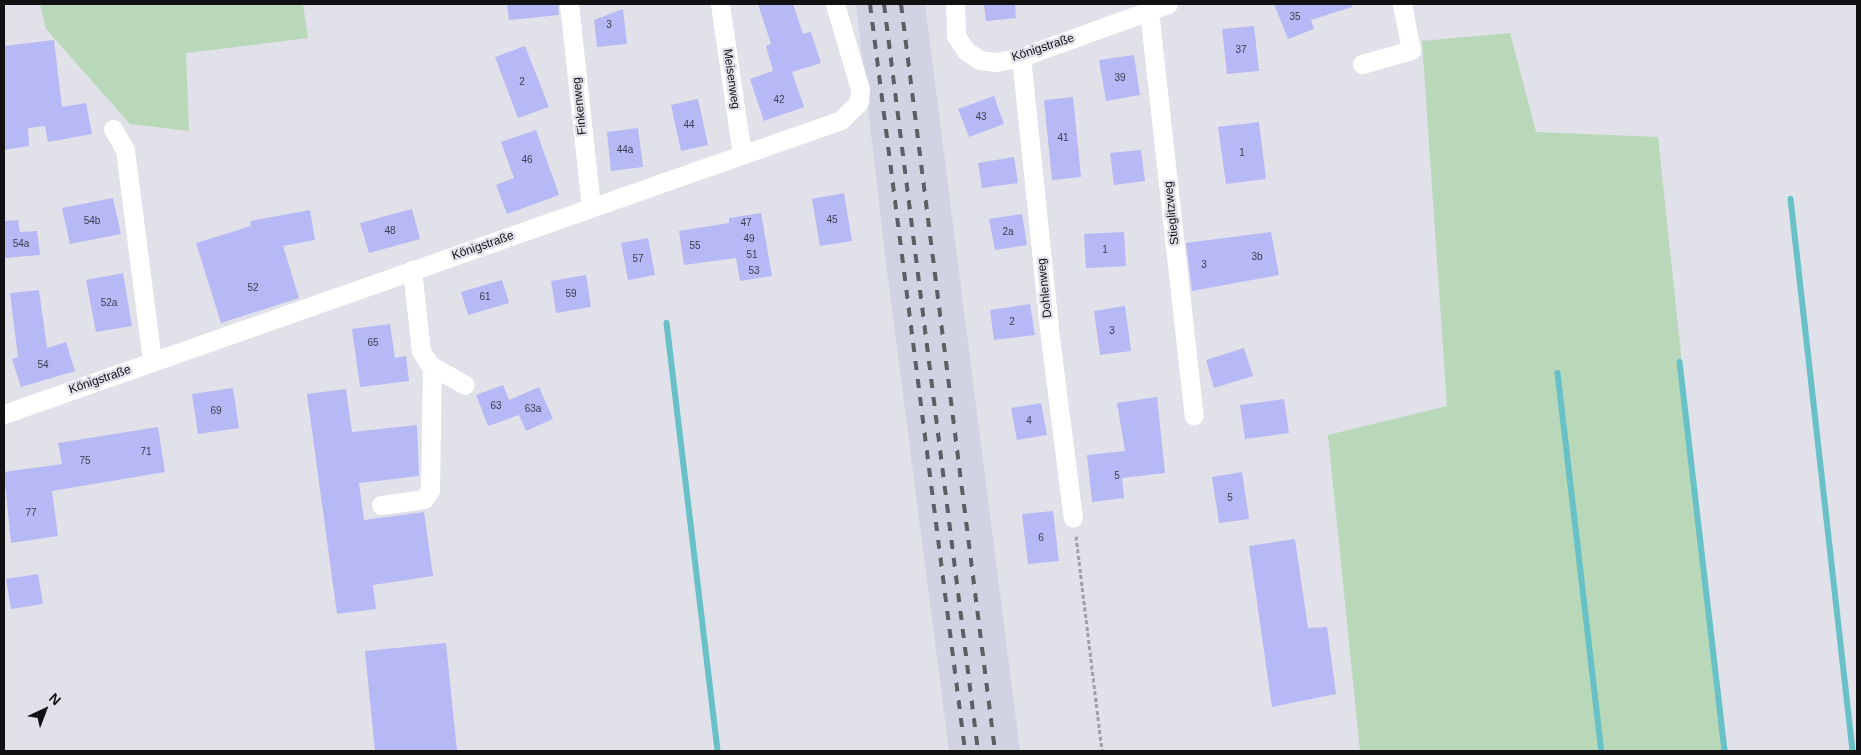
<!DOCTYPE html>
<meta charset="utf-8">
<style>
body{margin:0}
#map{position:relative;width:1861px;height:755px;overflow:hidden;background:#e0e1e9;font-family:Arial,sans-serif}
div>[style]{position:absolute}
.built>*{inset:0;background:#d2d3e2}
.green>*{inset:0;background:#b8d8b9}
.stream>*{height:5.5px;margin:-2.75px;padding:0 2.75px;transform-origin:2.75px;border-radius:2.75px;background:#67c1c7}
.building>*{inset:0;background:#b7b9f6}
.path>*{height:3px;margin-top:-1.5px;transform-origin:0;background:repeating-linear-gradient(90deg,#9fa0a6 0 4px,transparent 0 6.5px)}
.minor>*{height:19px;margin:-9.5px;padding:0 9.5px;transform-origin:9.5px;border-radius:9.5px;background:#fff}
.rail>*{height:4px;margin-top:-2px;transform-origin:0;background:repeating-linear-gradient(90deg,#5e5f64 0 9px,transparent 0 18px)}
span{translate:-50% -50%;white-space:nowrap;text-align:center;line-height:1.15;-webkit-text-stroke:4.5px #e0e1e9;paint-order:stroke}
.number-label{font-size:10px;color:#3a3b4c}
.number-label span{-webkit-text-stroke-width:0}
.street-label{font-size:12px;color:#111114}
.frame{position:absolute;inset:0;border:5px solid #111114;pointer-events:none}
.north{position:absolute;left:20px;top:685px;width:50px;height:50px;-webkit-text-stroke:4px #e0e1e9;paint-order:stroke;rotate:43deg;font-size:14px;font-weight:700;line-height:20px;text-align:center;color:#111114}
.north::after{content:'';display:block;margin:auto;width:18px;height:22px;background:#111114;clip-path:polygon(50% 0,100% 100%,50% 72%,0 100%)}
</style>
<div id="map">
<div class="built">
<i style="clip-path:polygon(856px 4px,925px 4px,1020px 751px,949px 751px,885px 255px)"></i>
</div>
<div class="green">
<i style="clip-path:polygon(40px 4px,303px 4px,308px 38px,186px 53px,189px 131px,130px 124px,46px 29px)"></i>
<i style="clip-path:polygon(1510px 33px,1536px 132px,1658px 137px,1723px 751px,1360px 751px,1328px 435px,1447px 406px,1422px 41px)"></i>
</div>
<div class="stream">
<i style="left:1791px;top:199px;width:555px;rotate:83.59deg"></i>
<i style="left:667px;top:323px;width:431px;rotate:83.2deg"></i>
<i style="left:1680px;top:362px;width:392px;rotate:83.4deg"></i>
<i style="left:1558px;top:373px;width:381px;rotate:83.4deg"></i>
</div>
<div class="building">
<i style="clip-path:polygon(507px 4px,558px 4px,559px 15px,509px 20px)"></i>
<i style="clip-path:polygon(758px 4px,793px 4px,803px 34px,811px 32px,821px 63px,792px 72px,804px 107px,764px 121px,750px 79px,773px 71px,766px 46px,771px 44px)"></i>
<i style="clip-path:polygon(984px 4px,1015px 4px,1016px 18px,986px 21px)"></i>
<i style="clip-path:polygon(1274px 4px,1352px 4px,1352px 7px,1311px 20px,1314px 29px,1288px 39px)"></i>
<i style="clip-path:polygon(623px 9px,627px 44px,597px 47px,594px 20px)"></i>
<i style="clip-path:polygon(1254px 26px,1259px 71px,1227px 74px,1222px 29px)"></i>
<i style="clip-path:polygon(54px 40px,62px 107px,86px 103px,92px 134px,48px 142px,45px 126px,28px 128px,29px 146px,4px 150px,4px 46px)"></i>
<i style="clip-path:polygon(525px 46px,549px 107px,518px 118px,495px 57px)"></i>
<i style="clip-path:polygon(1134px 55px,1140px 95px,1106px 101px,1099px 60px)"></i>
<i style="clip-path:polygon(994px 96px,1004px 124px,969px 137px,958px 109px)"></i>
<i style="clip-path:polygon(1073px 97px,1081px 177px,1052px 180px,1044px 100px)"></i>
<i style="clip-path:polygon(698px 99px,708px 145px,681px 151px,671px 105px)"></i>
<i style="clip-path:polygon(1259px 122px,1266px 179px,1226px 184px,1218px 127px)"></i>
<i style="clip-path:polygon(638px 128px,643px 167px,611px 171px,607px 132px)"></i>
<i style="clip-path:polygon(536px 130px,559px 195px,507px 214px,496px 185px,514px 178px,501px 142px)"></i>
<i style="clip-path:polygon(1141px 150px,1145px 181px,1114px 185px,1110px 153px)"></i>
<i style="clip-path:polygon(1014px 157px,1018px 183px,982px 188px,978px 163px)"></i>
<i style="clip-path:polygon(844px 193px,852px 241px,820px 246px,812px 199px)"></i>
<i style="clip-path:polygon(113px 198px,121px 234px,70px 244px,62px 208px)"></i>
<i style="clip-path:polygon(412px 209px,420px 239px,369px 253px,360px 223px)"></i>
<i style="clip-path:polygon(310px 210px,315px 240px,283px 246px,299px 298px,221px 323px,196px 243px,251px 226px,250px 221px)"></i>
<i style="clip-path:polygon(761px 213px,772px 276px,740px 281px,736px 258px,684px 265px,679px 231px,729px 223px,729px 218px)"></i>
<i style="clip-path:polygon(1022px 214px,1027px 245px,995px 250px,989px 219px)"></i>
<i style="clip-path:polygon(18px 220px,20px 232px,37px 231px,40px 255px,4px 258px,4px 221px)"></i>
<i style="clip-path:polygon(1124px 232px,1126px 266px,1086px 268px,1084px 234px)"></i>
<i style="clip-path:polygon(1271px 232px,1279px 275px,1192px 291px,1186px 243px)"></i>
<i style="clip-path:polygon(648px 238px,655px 275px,628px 280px,621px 243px)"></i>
<i style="clip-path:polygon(123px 273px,132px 326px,96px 332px,86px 280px)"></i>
<i style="clip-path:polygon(586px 275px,591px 307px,556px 313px,551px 281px)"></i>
<i style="clip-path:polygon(502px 280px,509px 303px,468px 315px,461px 292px)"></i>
<i style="clip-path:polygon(39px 290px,47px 348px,66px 342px,75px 371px,21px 387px,12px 359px,18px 357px,10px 293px)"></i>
<i style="clip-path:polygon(1030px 304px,1035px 335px,994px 340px,990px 310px)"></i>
<i style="clip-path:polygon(1125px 306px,1131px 351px,1100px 355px,1094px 311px)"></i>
<i style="clip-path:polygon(390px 324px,395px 358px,406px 356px,409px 381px,360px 387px,352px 329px)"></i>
<i style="clip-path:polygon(1244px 348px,1253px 376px,1214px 388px,1206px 360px)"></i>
<i style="clip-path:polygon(503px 385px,509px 400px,539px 387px,553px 419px,526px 431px,519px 415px,488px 426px,476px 395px)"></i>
<i style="clip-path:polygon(233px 388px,239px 428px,198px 434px,192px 394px)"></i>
<i style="clip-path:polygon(346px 389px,352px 432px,417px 425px,419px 476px,359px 483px,364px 520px,424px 512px,433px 576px,373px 585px,376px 609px,337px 614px,307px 394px)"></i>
<i style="clip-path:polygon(1157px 397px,1165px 473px,1122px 478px,1124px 498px,1092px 502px,1087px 455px,1125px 451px,1117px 403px)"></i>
<i style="clip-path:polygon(1284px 399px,1289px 433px,1245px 439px,1240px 405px)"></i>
<i style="clip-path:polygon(1041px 403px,1047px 435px,1017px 440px,1011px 408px)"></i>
<i style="clip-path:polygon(158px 427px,165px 472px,52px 491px,58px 536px,11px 543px,4px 472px,62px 464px,58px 443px)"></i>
<i style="clip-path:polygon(1242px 472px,1249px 519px,1219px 523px,1212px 477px)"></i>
<i style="clip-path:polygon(1053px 511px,1059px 561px,1028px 564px,1022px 514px)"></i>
<i style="clip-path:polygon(1295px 539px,1308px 628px,1327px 627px,1336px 694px,1272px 707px,1249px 546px)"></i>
<i style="clip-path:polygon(38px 574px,43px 604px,11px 609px,6px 579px)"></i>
<i style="clip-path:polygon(446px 643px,457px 751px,375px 751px,365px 651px)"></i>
</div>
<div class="path">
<i style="left:1076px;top:536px;width:217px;rotate:83.1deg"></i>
</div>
<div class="minor">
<i style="left:569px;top:4px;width:204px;rotate:83.8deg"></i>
<i style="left:720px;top:4px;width:152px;rotate:81.7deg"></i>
<i style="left:955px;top:4px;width:32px;rotate:88deg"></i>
<i style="left:956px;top:36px;width:18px;rotate:56deg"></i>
<i style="left:966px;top:51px;width:17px;rotate:33deg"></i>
<i style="left:980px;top:60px;width:16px;rotate:7deg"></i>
<i style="left:996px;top:62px;width:25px;rotate:-11deg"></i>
<i style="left:1021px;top:57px;width:156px;rotate:-19.8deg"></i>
<i style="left:1149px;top:11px;width:407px;rotate:83.7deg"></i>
<i style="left:1021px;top:57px;width:281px;rotate:84.1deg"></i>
<i style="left:1050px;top:337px;width:182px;rotate:82.8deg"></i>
<i style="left:1362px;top:64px;width:51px;rotate:-15.9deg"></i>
<i style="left:1411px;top:50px;width:47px;rotate:-101.1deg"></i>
<i style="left:113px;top:129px;width:24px;rotate:60deg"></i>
<i style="left:125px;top:150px;width:213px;rotate:82.7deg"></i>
<i style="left:412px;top:270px;width:81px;rotate:83.7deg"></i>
<i style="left:421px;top:351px;width:17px;rotate:57deg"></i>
<i style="left:430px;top:365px;width:40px;rotate:29.7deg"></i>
<i style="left:4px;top:414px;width:887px;rotate:-19.35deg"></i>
<i style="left:841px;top:120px;width:25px;rotate:-45deg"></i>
<i style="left:859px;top:102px;width:13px;rotate:-86deg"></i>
<i style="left:860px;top:89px;width:89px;rotate:-106.4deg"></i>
<i style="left:381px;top:505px;width:43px;rotate:-7.9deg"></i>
<i style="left:424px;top:499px;width:11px;rotate:-56deg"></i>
<i style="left:430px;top:490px;width:124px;rotate:-89.1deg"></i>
</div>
<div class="rail">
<i style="left:870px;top:4px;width:753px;rotate:82.75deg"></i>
<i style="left:884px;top:4px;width:753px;rotate:82.83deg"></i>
<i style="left:901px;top:4px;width:753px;rotate:82.83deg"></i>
</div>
<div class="number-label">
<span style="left:1295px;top:17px">35</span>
<span style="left:609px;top:25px">3</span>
<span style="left:1241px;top:50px">37</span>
<span style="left:1120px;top:78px">39</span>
<span style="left:522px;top:82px">2</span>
<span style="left:779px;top:100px">42</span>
<span style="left:981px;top:117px">43</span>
<span style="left:689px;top:125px">44</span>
<span style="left:1063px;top:138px">41</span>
<span style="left:625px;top:150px">44a</span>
<span style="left:1242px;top:153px">1</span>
<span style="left:527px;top:160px">46</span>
<span style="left:832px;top:220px">45</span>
<span style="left:92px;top:221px">54b</span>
<span style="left:746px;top:223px">47</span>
<span style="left:390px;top:231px">48</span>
<span style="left:1008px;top:232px">2a</span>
<span style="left:749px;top:239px">49</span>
<span style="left:21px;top:244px">54a</span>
<span style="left:695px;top:246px">55</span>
<span style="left:1105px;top:250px">1</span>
<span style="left:752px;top:255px">51</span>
<span style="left:1257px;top:257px">3b</span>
<span style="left:638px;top:259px">57</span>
<span style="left:1204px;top:265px">3</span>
<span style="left:754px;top:271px">53</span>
<span style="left:253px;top:288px">52</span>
<span style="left:571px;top:294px">59</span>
<span style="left:485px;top:297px">61</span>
<span style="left:109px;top:303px">52a</span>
<span style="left:1012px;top:322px">2</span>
<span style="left:1112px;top:331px">3</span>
<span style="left:373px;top:343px">65</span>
<span style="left:43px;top:365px">54</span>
<span style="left:496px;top:406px">63</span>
<span style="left:533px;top:409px">63a</span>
<span style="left:216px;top:411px">69</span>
<span style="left:1029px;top:421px">4</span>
<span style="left:146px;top:452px">71</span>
<span style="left:85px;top:461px">75</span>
<span style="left:1117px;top:476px">5</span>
<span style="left:1230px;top:498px">5</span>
<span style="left:31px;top:513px">77</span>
<span style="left:1041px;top:538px">6</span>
</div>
<div class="street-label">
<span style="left:1043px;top:48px;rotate:-18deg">Königstraße</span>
<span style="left:731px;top:79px;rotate:82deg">Meisenweg</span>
<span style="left:580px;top:106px;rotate:-96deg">Finkenweg</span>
<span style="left:1172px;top:213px;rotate:-96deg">Stieglitzweg</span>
<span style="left:483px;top:246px;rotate:-19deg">Königstraße</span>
<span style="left:1045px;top:288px;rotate:-96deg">Dohlenweg</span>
<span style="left:100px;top:380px;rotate:-19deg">Königstraße</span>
</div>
<div class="frame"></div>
<div class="north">N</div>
</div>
